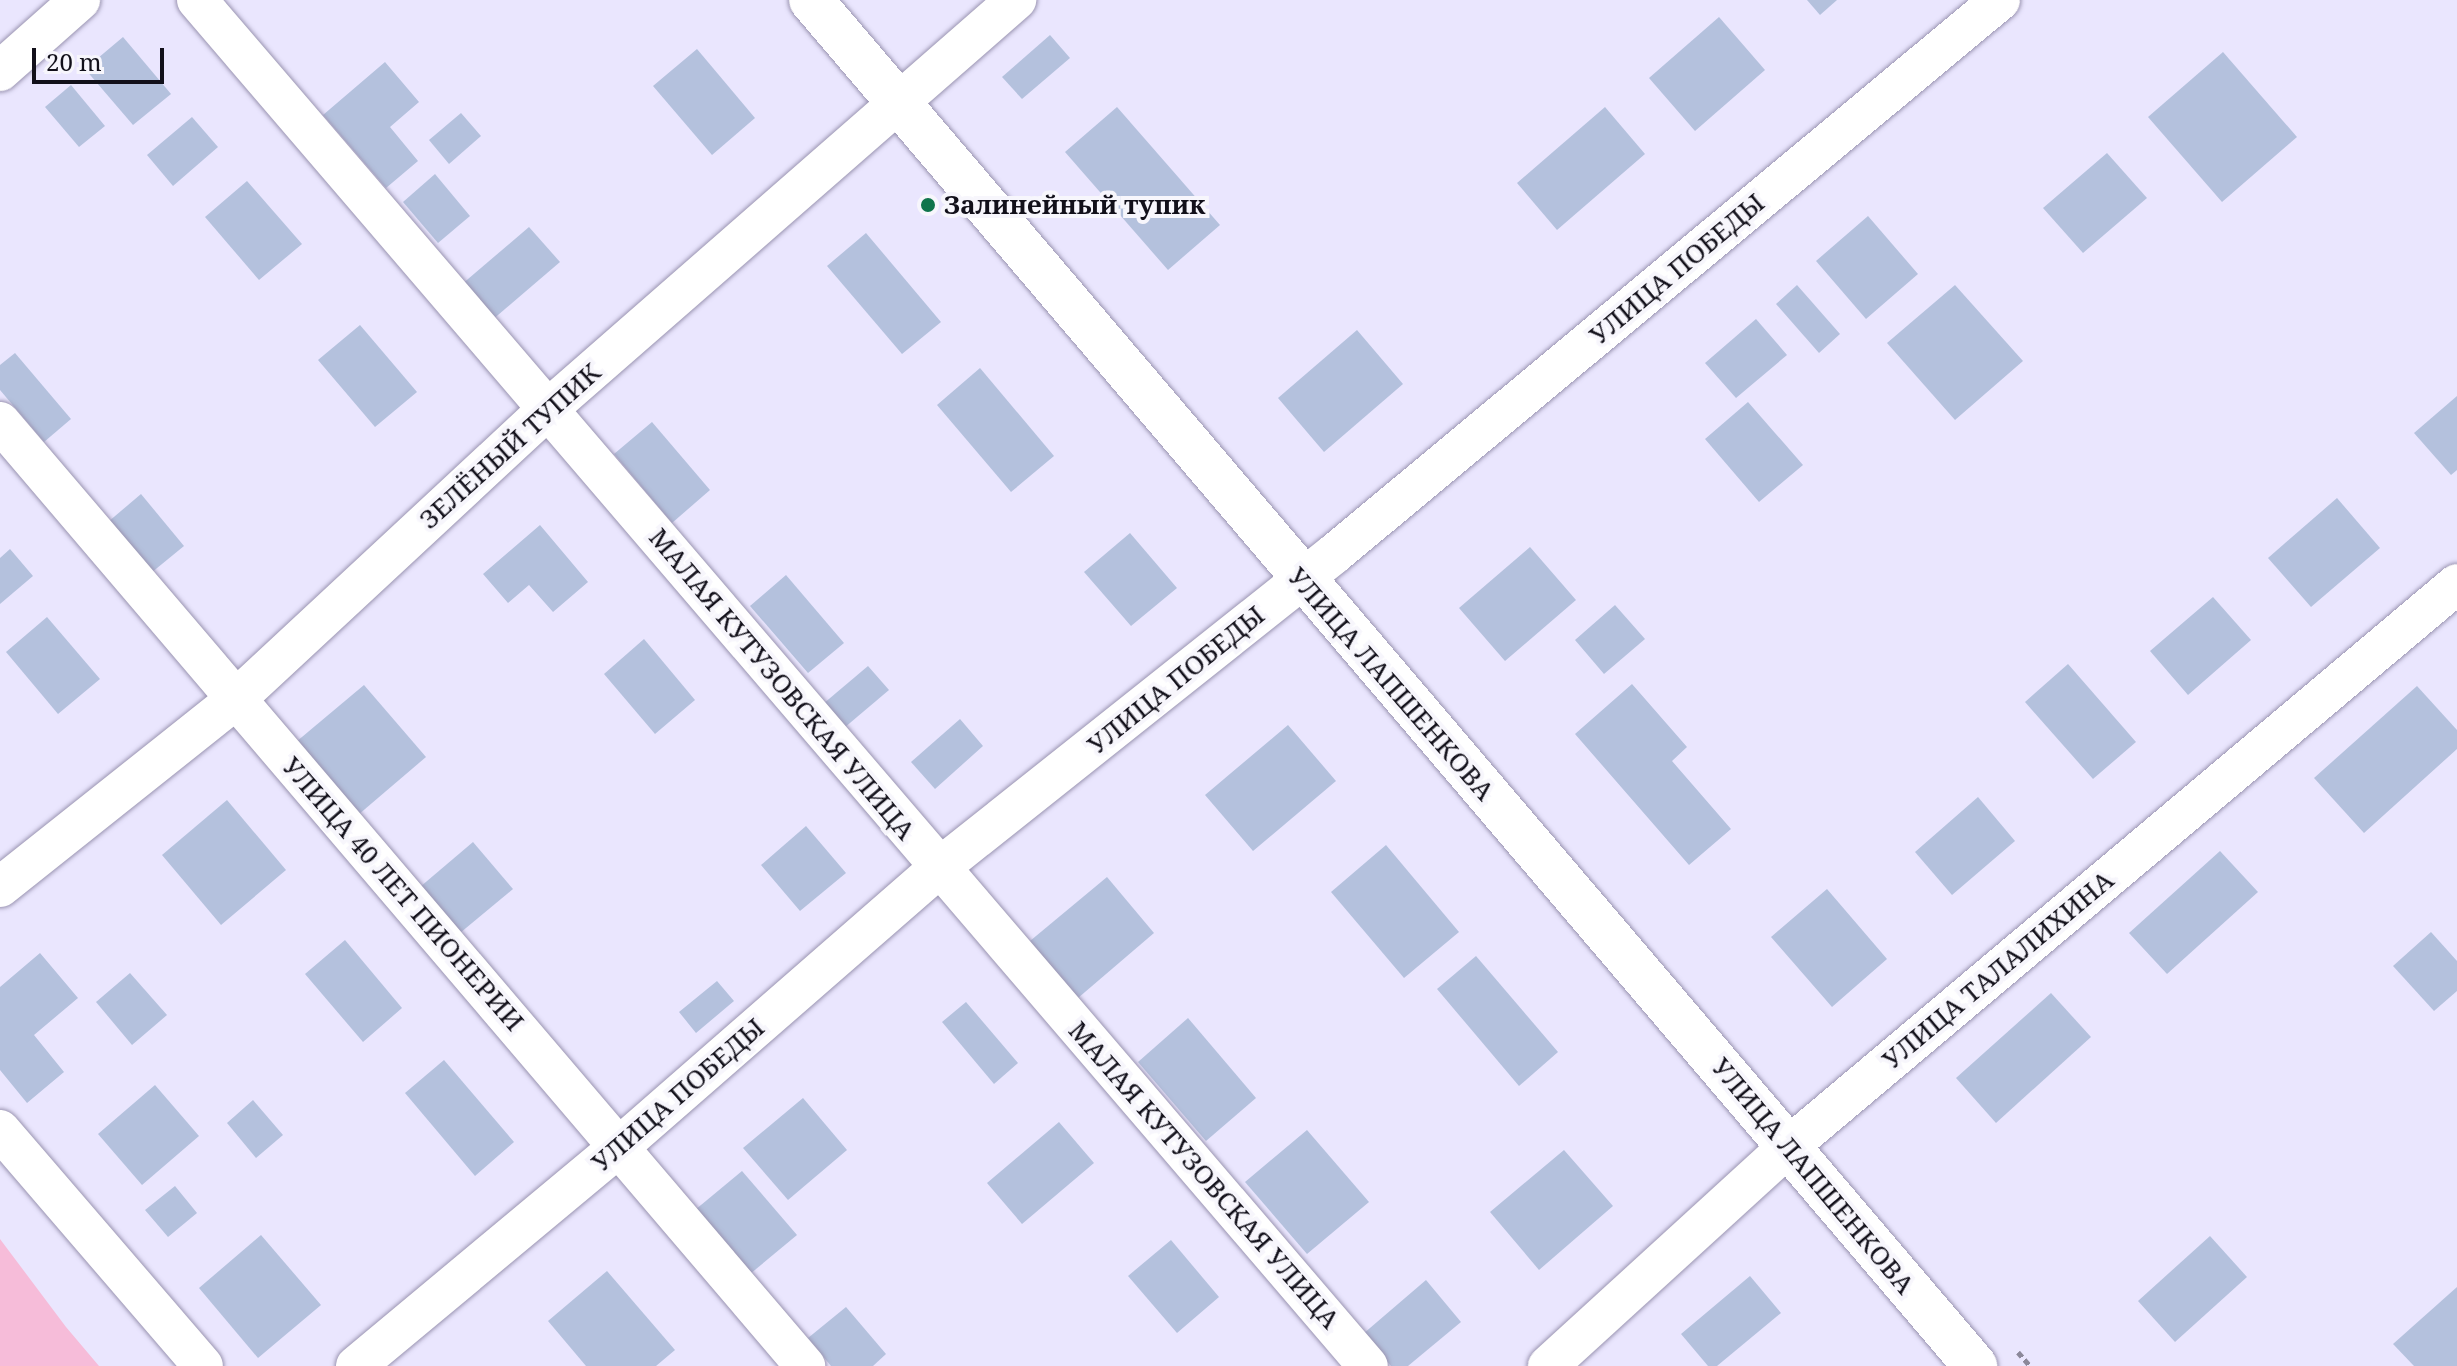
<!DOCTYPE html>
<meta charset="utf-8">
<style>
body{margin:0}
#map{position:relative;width:2457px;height:1366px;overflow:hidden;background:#eae6fe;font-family:"Noto Serif",serif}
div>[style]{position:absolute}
.green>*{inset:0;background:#f6bcd9}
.building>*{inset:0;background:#b4c1dd}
.path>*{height:5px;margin-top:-2.5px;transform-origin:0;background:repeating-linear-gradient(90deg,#8c889a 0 6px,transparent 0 10px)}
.roads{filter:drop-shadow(0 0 2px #9a94b1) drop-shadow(0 0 2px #9a94b1)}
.minor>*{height:40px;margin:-20px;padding:0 20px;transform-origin:20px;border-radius:20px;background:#fff}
.tertiary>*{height:44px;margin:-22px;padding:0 22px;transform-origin:22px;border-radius:22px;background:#fff}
.dots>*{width:22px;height:22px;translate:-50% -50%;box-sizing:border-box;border:4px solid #f7f6fc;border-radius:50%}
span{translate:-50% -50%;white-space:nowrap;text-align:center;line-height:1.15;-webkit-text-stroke:8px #f7f6fc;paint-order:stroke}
.poi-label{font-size:26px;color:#12101a;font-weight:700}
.left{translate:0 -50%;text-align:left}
.street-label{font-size:26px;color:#12101a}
.scale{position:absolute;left:32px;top:48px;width:132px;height:36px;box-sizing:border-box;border:4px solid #12101a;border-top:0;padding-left:10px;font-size:24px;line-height:28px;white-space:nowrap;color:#12101a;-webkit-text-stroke:6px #f7f6fc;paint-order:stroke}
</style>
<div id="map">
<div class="green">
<i style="clip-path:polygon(0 1239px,66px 1327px,99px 1366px,0 1366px)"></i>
</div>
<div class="building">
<i style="clip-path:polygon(1807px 0,1837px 0,1820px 15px)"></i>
<i style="clip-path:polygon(1719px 17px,1765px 70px,1695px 131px,1649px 78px)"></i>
<i style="clip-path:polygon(1050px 35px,1070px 58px,1022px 99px,1002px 77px)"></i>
<i style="clip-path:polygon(123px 37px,171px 94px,133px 125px,85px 69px)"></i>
<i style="clip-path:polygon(697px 49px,755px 118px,712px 155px,653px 86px)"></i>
<i style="clip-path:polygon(2223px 52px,2297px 137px,2222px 202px,2148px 117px)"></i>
<i style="clip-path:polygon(385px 62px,419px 102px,390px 127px,418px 161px,386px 188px,323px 115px)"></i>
<i style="clip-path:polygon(71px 85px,105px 126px,79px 147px,45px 107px)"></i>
<i style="clip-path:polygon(1117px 107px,1220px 225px,1168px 270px,1065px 152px)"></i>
<i style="clip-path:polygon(1605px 107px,1645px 154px,1557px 230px,1517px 183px)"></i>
<i style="clip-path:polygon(461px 113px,481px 136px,449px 164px,429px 140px)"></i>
<i style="clip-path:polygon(192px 117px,218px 147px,173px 186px,147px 155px)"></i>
<i style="clip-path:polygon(2107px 153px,2147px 198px,2083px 253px,2043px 208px)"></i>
<i style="clip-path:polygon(435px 174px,470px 216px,438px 243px,403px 202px)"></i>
<i style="clip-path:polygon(247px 181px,302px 244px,259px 280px,205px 217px)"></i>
<i style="clip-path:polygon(1868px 216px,1918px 274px,1866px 319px,1816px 261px)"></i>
<i style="clip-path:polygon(529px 227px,560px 262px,491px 321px,461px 285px)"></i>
<i style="clip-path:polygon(866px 233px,941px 322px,902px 354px,827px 266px)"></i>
<i style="clip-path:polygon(1797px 285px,1840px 334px,1819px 353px,1776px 304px)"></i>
<i style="clip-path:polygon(1955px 285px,2023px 361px,1955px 420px,1887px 343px)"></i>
<i style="clip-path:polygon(1756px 319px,1787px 355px,1736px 398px,1705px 363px)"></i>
<i style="clip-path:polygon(360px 325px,417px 392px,375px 427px,318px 360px)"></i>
<i style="clip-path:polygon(1357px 330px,1403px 384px,1324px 452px,1278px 398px)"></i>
<i style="clip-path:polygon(15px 353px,71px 419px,44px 442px,0 390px,0 365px)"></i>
<i style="clip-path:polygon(980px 368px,1054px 456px,1011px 492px,937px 405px)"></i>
<i style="clip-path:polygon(2457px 396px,2457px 470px,2451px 475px,2414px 433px)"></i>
<i style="clip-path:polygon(1748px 402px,1803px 465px,1759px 502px,1705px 439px)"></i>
<i style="clip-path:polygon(652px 422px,710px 490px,672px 523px,614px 454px)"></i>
<i style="clip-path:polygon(141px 494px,184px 546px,151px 573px,108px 522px)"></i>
<i style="clip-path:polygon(2337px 498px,2380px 548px,2311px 607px,2268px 558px)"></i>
<i style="clip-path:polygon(540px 525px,588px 582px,553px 612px,529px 585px,508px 603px,483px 574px)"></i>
<i style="clip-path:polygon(1130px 533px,1177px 588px,1131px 626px,1084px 572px)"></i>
<i style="clip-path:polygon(1530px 547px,1576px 600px,1505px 661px,1459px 608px)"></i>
<i style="clip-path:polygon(10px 549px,33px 576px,0 604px,0 558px)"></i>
<i style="clip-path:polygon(786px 575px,844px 643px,808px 673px,750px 606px)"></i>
<i style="clip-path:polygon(2213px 597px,2251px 640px,2188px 695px,2150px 651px)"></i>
<i style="clip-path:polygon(1615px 605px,1645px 639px,1604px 674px,1575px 640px)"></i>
<i style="clip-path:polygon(47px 617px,100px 679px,58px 714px,6px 652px)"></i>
<i style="clip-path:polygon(644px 639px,695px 700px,655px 734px,604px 674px)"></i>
<i style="clip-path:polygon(2068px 664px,2136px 742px,2093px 779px,2025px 702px)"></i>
<i style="clip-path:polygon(868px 666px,889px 690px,844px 728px,823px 704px)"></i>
<i style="clip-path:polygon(1632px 684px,1687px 747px,1672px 761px,1731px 829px,1689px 865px,1575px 734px)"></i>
<i style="clip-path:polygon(364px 685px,426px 757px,358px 815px,296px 742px)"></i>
<i style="clip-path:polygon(2417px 686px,2457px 730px,2457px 749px,2364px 833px,2314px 778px)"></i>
<i style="clip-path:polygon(960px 719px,983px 746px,935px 789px,911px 762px)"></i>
<i style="clip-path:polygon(1288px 725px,1336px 781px,1253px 851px,1205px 795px)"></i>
<i style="clip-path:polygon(1978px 797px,2015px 841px,1952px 895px,1915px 852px)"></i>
<i style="clip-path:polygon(227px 800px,286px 870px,221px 925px,162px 855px)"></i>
<i style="clip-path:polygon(806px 826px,846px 873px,800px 911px,761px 865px)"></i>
<i style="clip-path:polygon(473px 842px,513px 889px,460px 933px,420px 887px)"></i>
<i style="clip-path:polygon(1386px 845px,1459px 932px,1404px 978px,1331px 892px)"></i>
<i style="clip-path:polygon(2220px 851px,2258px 892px,2167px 974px,2129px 933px)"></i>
<i style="clip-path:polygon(1107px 877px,1154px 933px,1078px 998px,1030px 941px)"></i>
<i style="clip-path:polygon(1827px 889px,1887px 959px,1832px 1007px,1771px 937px)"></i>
<i style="clip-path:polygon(2431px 932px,2457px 961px,2457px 991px,2434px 1011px,2393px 966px)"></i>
<i style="clip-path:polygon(345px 940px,402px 1008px,363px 1042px,305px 974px)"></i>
<i style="clip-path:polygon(40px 953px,78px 998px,34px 1035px,64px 1072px,27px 1103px,0 1070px,0 987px)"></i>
<i style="clip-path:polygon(1476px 956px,1558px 1052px,1519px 1086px,1437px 989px)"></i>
<i style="clip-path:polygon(130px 973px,167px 1015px,132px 1045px,96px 1002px)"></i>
<i style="clip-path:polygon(717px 981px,734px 1001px,696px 1033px,679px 1012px)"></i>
<i style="clip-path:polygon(2051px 993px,2091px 1037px,1996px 1123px,1956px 1078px)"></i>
<i style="clip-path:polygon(966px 1002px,1018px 1063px,994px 1084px,942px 1022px)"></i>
<i style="clip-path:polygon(1188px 1018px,1256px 1098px,1206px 1141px,1138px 1062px)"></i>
<i style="clip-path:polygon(444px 1060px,514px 1142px,475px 1176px,405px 1093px)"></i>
<i style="clip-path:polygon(155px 1085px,199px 1136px,142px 1185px,98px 1134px)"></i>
<i style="clip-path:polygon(803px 1098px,847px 1150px,788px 1200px,743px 1148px)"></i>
<i style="clip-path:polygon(253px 1100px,283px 1135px,256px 1158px,227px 1123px)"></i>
<i style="clip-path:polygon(1059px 1122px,1094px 1163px,1022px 1224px,987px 1183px)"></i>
<i style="clip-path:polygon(1307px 1130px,1369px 1202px,1307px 1254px,1245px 1182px)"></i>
<i style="clip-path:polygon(1564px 1150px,1613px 1206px,1539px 1270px,1490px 1212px)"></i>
<i style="clip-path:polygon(742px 1171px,797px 1235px,750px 1274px,695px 1210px)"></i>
<i style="clip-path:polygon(175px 1186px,197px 1213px,168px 1237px,145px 1210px)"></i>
<i style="clip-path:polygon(261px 1235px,321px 1305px,258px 1358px,199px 1288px)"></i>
<i style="clip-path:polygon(2210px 1236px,2247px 1277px,2175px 1342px,2138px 1301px)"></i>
<i style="clip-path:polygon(1171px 1240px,1219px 1297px,1177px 1333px,1128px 1276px)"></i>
<i style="clip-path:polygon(607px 1271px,675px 1350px,656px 1366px,586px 1366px,548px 1321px)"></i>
<i style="clip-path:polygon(1750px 1276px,1781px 1313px,1717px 1366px,1708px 1366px,1681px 1334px)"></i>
<i style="clip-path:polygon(1426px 1280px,1461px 1322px,1408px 1366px,1391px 1366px,1363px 1334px)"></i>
<i style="clip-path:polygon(2457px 1287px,2457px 1366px,2414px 1366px,2393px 1344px)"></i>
<i style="clip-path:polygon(846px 1307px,886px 1354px,873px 1366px,831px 1366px,808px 1338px)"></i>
</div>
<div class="path">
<i style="left:2018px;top:1352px;width:18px;rotate:49deg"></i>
</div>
<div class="roads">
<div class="minor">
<i style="left:197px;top:0;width:1799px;rotate:49.4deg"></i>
<i style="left:0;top:71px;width:107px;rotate:-41.6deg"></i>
<i style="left:0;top:422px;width:1241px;rotate:49.54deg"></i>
<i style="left:0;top:887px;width:302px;rotate:-38.5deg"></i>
<i style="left:236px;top:699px;width:426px;rotate:-42.9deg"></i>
<i style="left:548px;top:409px;width:622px;rotate:-41.15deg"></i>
<i style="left:0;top:1130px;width:311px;rotate:49.3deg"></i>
<i style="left:356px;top:1366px;width:342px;rotate:-39.8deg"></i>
<i style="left:619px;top:1147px;width:425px;rotate:-41.1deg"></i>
<i style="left:939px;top:868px;width:505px;rotate:-38.48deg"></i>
<i style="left:1334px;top:554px;width:866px;rotate:-39.75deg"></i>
<i style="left:1548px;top:1366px;width:325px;rotate:-42.4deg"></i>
<i style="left:1788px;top:1147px;width:874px;rotate:-40.08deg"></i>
</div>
<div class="tertiary">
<i style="left:811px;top:0;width:1795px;rotate:49.56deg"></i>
</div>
</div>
<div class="dots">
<i style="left:928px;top:205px;background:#0f744b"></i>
</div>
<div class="poi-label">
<span class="left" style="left:944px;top:205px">Залинейный тупик</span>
</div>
<div class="street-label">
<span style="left:1677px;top:269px;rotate:-40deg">УЛИЦА ПОБЕДЫ</span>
<span style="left:510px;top:446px;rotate:-42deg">ЗЕЛЁНЫЙ ТУПИК</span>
<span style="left:1176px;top:680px;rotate:-39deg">УЛИЦА ПОБЕДЫ</span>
<span style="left:782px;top:684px;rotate:50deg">МАЛАЯ КУТУЗОВСКАЯ УЛИЦА</span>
<span style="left:1391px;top:684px;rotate:49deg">УЛИЦА ЛАПШЕНКОВА</span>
<span style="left:403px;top:894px;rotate:49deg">УЛИЦА 40 ЛЕТ ПИОНЕРИИ</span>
<span style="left:1998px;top:970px;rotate:-40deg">УЛИЦА ТАЛАЛИХИНА</span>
<span style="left:678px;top:1095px;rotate:-41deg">УЛИЦА ПОБЕДЫ</span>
<span style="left:1204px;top:1175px;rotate:49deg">МАЛАЯ КУТУЗОВСКАЯ УЛИЦА</span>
<span style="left:1813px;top:1176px;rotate:50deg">УЛИЦА ЛАПШЕНКОВА</span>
</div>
<div class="scale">20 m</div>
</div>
